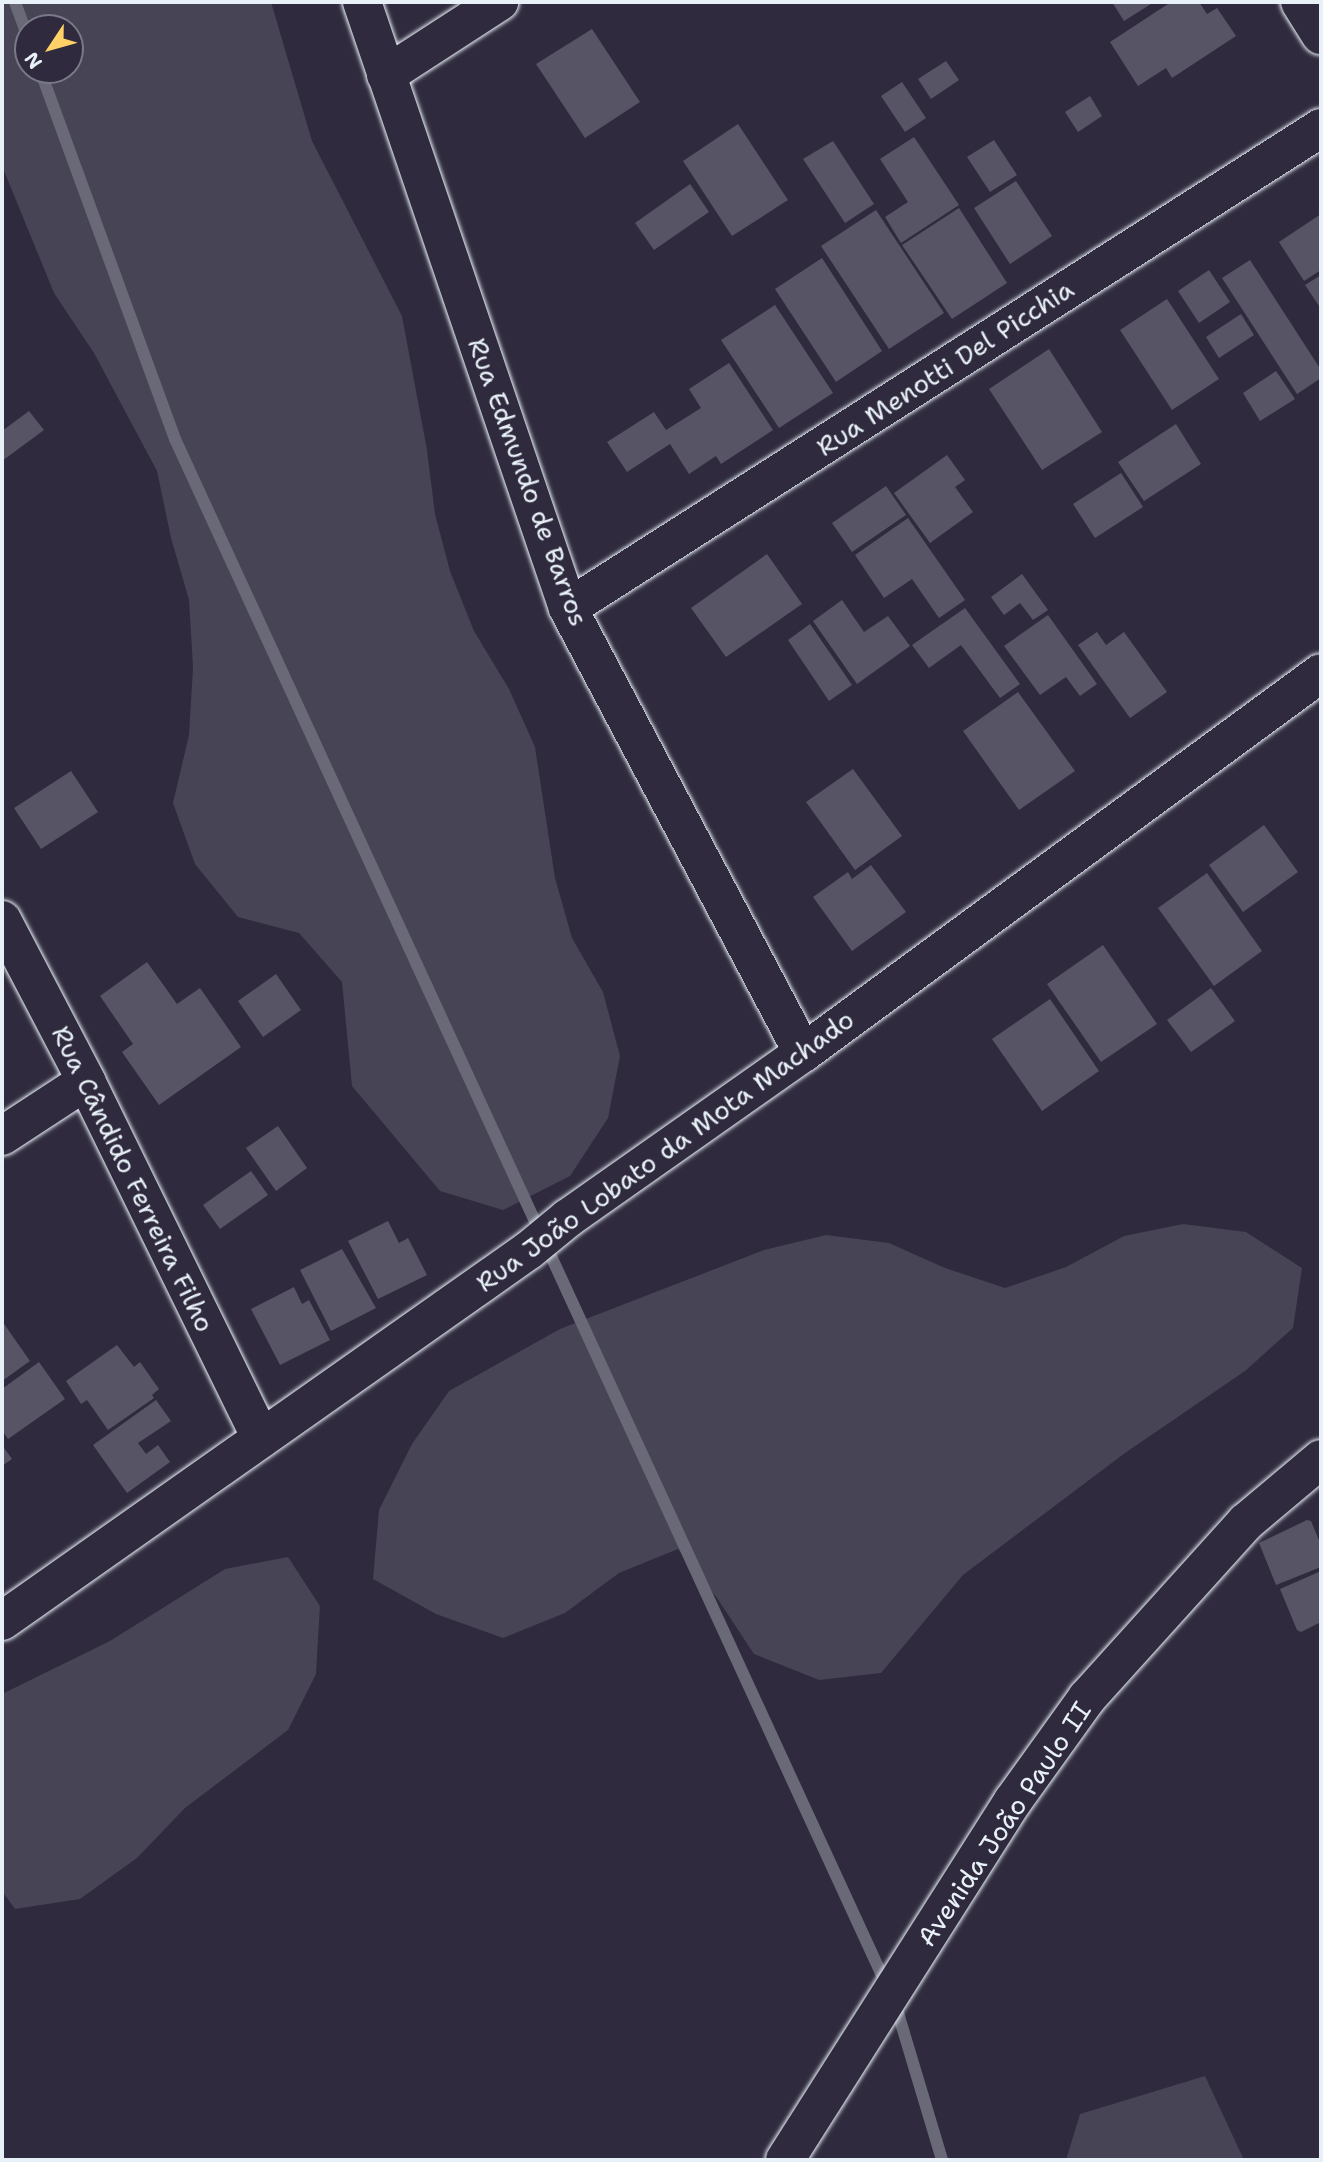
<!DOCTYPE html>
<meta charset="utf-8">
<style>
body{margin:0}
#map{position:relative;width:1323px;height:2162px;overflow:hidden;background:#2f2a3d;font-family:"Shantell Sans",sans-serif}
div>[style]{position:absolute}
.green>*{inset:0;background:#464455}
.stream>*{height:12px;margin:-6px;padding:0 6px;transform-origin:6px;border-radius:6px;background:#696978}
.building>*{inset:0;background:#575565}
.roads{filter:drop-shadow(0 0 2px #e8f1f8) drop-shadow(0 0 2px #e8f1f8)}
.minor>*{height:38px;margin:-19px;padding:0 19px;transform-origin:19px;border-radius:19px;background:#2f2a3d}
.major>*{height:38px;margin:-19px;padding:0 19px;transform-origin:19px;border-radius:19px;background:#2f2a3d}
span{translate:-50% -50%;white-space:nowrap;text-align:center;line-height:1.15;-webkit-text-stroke:7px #2f2a3d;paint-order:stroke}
.street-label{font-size:26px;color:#e8f1f8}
.frame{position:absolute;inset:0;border:4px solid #e8f1f8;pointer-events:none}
.north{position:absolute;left:14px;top:14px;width:70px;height:70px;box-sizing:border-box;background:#2f2a3d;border:2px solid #797a88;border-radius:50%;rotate:234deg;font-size:19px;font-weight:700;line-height:28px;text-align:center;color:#e8f1f8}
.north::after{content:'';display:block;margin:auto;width:24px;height:32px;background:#ffd166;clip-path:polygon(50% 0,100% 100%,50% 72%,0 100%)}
</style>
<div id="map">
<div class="green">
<i style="clip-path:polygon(evenodd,2px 2px,271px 2px,312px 141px,402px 316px,427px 450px,435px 514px,450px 571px,474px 631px,509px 689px,535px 747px,555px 878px,572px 938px,603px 992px,620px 1056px,608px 1118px,570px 1176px,503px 1210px,440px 1191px,352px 1086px,342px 982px,299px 933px,238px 917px,195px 864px,173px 803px,189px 735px,193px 667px,189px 600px,171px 538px,157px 471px,94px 353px,54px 293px,2px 166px,2px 2px,28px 28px,70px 28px,70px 70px,28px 70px,28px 28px)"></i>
<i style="clip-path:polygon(1183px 1224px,1246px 1232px,1302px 1268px,1293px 1328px,1245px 1371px,1125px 1453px,963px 1575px,881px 1673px,819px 1680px,754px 1654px,717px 1598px,678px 1549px,619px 1573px,565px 1613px,503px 1638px,436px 1614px,373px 1579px,379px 1510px,412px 1444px,449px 1391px,560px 1329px,764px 1250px,826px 1235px,889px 1243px,945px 1268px,1005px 1288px,1066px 1267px,1124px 1236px)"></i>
<i style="clip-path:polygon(288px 1557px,320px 1606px,316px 1674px,288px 1730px,185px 1808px,137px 1858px,80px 1899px,15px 1909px,2px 1891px,2px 1694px,110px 1641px,225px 1569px)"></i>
<i style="clip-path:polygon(1205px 2076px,1244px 2160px,1066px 2160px,1080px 2114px)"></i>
</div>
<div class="stream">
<i style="left:15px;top:2px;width:37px;rotate:70deg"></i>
<i style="left:40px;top:70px;width:393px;rotate:69.9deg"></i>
<i style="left:175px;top:439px;width:1703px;rotate:65.29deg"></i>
<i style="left:895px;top:2003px;width:164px;rotate:73.3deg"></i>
</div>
<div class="building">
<i style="clip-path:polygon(1112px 2px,1154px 2px,1124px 21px)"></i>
<i style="clip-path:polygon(1171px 2px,1199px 2px,1207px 14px,1217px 8px,1236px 36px,1172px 78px,1166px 68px,1138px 86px,1110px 42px)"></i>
<i style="clip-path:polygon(592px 29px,640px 102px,585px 138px,536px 64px)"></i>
<i style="clip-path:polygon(946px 61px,959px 80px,931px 99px,918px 79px)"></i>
<i style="clip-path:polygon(902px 82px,926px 118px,905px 132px,881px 96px)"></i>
<i style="clip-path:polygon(1090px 96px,1102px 116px,1078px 132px,1065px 112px)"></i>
<i style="clip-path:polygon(738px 124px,788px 200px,732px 236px,683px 161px)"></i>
<i style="clip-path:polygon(914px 137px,959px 205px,901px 243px,885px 217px,908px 202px,880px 159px)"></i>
<i style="clip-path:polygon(994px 140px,1017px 175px,990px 192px,967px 157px)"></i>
<i style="clip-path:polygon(833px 141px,874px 204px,845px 223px,803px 159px)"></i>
<i style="clip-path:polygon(1016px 181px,1052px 236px,1010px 264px,974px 208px)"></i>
<i style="clip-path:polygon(690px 184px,709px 212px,654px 250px,635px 223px)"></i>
<i style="clip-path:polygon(959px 208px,1007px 283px,952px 319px,902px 245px)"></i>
<i style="clip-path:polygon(876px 210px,944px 313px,889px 349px,821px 246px)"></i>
<i style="clip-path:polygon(1321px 214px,1321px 270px,1304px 281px,1279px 242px)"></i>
<i style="clip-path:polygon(822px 258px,882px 351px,836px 382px,775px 289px)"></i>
<i style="clip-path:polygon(1250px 260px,1321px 370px,1321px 378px,1297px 394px,1222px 278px)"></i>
<i style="clip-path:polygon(1209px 270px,1230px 302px,1199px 323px,1178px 291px)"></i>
<i style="clip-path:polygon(1321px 275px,1321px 309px,1305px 285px)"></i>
<i style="clip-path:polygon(1167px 299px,1219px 379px,1172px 410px,1120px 330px)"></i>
<i style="clip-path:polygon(775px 305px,833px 393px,779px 428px,721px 340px)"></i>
<i style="clip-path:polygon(1241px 314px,1254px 335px,1219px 358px,1206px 337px)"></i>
<i style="clip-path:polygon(1049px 349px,1102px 432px,1042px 470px,989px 389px)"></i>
<i style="clip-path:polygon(729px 363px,773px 430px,721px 464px,716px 456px,689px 474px,670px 444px,627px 472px,607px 442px,654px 412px,666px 430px,701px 408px,689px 389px)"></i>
<i style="clip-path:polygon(1276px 371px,1295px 399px,1260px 421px,1243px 393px)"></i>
<i style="clip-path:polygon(29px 411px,44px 430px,2px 461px,2px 431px)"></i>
<i style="clip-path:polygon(1176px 424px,1201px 464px,1144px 501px,1118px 462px)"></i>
<i style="clip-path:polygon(947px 455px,965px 480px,955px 487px,973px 512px,930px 543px,894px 493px)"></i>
<i style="clip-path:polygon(1121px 473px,1143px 507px,1095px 538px,1073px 504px)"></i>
<i style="clip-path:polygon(886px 486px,906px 515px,852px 552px,832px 523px)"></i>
<i style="clip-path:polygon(908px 518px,965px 600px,939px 618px,912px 579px,884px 598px,855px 555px)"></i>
<i style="clip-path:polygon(767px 554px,802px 604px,726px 657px,691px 608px)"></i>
<i style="clip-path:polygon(1022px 574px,1048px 610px,1033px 620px,1020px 603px,1004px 615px,991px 597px)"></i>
<i style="clip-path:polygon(842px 600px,864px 632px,888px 616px,910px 646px,857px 684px,813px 621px)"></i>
<i style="clip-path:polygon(965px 608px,1020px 684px,1000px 698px,961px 645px,929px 668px,912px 645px)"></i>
<i style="clip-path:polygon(1048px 615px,1097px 684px,1080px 696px,1066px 677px,1040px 695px,1004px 646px)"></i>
<i style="clip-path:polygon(810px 624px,852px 685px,829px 701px,788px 640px)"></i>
<i style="clip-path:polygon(1097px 632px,1106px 645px,1124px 632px,1167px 692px,1130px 718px,1078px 645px)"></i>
<i style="clip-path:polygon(1018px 692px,1075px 771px,1019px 810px,963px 731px)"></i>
<i style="clip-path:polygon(853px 769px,902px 836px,855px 870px,806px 802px)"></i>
<i style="clip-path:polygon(71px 771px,98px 812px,41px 849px,14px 808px)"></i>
<i style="clip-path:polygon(1264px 825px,1298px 872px,1243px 912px,1209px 865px)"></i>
<i style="clip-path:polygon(871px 865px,906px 912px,852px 951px,813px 897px,848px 872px,852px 879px)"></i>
<i style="clip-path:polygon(1207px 873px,1262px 951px,1214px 986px,1158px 908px)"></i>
<i style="clip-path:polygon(1103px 945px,1157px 1024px,1101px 1062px,1047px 984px)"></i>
<i style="clip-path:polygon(147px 962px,177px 1004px,200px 988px,241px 1047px,159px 1105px,122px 1052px,133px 1044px,100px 996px)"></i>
<i style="clip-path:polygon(276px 974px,301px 1010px,263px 1037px,238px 1001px)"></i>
<i style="clip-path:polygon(1211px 988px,1235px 1021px,1191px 1052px,1167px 1020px)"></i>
<i style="clip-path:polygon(1050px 999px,1099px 1071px,1042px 1111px,992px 1039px)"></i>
<i style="clip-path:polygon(278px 1126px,307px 1168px,276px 1191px,246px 1148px)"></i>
<i style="clip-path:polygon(251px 1171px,268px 1195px,220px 1229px,203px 1205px)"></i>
<i style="clip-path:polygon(388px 1221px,399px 1243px,408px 1238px,427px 1275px,378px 1299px,348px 1241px)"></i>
<i style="clip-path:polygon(342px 1249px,376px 1308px,331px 1331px,300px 1270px)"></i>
<i style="clip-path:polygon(294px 1287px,302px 1304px,309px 1300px,330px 1340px,280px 1365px,251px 1309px)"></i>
<i style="clip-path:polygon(2px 1321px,30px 1361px,2px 1381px)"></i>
<i style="clip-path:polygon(117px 1345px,134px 1367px,140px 1362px,159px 1389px,152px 1395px,154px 1398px,108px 1430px,87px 1400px,81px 1404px,66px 1381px)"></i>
<i style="clip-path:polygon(39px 1362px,65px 1399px,8px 1439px,2px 1430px,2px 1389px)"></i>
<i style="clip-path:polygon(156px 1400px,171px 1421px,138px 1443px,146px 1454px,158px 1445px,170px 1462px,127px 1493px,93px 1445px)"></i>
<i style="clip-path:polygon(2px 1445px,12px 1459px,2px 1466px)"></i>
<i style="clip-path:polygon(1307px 1520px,1311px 1521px,1321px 1545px,1321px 1567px,1276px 1585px,1259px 1543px)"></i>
<i style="clip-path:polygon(1321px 1571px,1321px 1622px,1301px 1632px,1297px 1630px,1280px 1589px)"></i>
</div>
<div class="roads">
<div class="minor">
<i style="left:362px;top:2px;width:640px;rotate:71.23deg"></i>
<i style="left:568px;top:608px;width:503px;rotate:62.16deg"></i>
<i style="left:1300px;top:2px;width:39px;rotate:58deg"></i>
<i style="left:386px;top:75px;width:135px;rotate:-32.9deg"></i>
<i style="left:568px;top:608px;width:893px;rotate:-32.52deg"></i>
<i style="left:2px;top:920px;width:182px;rotate:62.4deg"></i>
<i style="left:86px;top:1081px;width:398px;rotate:63.9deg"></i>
<i style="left:2px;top:1136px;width:100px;rotate:-33.2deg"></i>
<i style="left:785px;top:2160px;width:425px;rotate:-57.6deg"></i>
<i style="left:1013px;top:1801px;width:127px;rotate:-54.3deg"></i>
<i style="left:1087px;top:1698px;width:237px;rotate:-47.9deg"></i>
<i style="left:1246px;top:1522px;width:98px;rotate:-40deg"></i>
</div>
<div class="major">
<i style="left:2px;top:1621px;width:644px;rotate:-35.14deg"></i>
<i style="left:529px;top:1250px;width:50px;rotate:-39.4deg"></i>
<i style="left:568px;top:1218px;width:287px;rotate:-35.1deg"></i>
<i style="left:803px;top:1053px;width:642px;rotate:-36.26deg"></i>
</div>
</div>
<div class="street-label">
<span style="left:945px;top:368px;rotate:-33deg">Rua Menotti Del Picchia</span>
<span style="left:528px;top:482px;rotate:70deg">Rua Edmundo de Barros</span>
<span style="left:665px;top:1151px;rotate:-36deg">Rua João Lobato da Mota Machado</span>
<span style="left:133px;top:1179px;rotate:64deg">Rua Cândido Ferreira Filho</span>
<span style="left:1004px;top:1824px;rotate:-56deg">Avenida João Paulo II</span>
</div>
<div class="frame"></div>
<div class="north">N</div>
</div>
